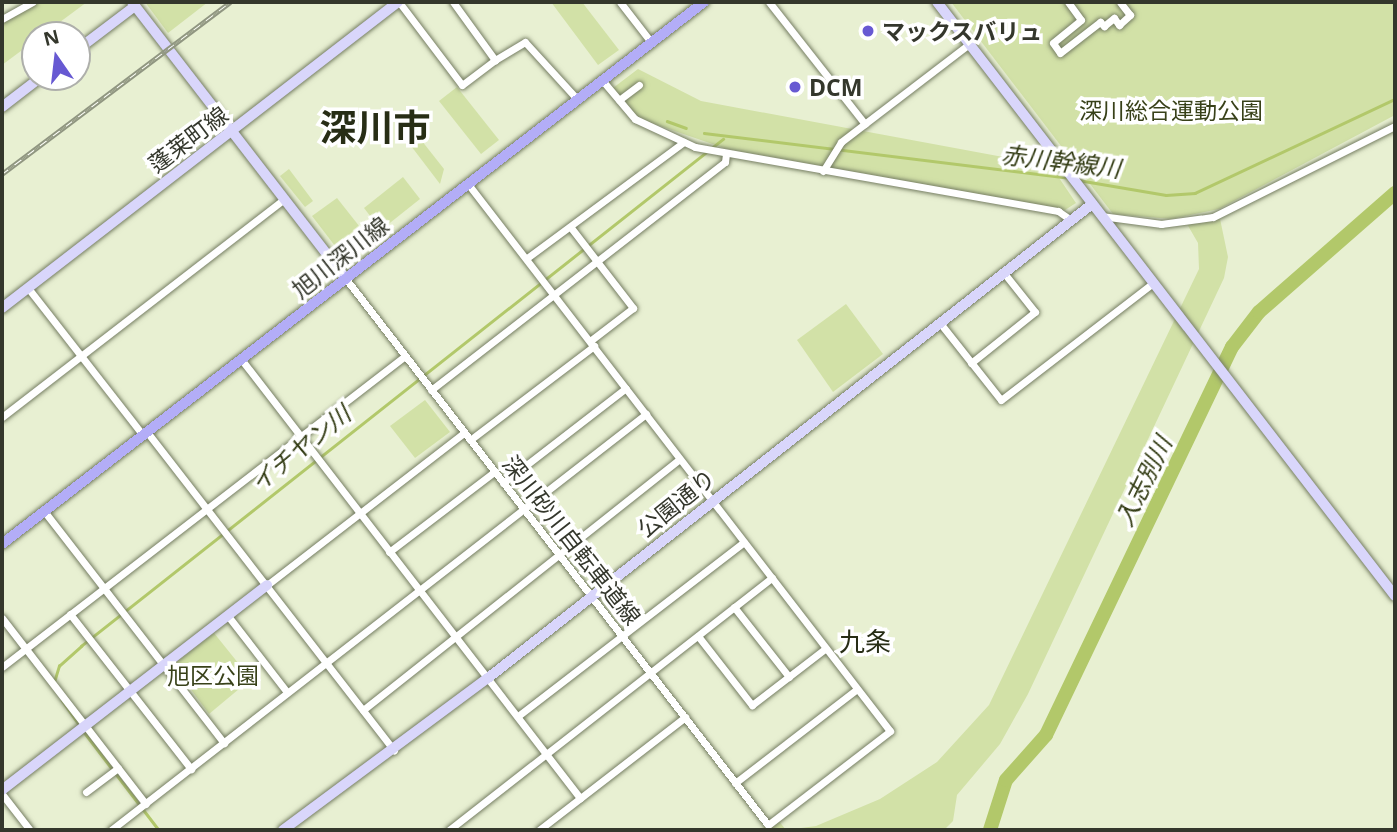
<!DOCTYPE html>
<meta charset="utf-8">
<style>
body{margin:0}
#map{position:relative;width:1397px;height:832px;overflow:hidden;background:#e8f0d2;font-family:"Open Sans","Noto Sans JP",sans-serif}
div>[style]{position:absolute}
.green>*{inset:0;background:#d2e1a7}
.stream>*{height:2.5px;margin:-1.25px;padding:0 1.25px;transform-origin:1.25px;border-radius:1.25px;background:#b2c86a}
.river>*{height:14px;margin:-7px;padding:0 7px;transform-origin:7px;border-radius:7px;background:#b2c86a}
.roads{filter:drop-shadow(0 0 2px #767e63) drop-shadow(0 0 2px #767e63)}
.street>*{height:7px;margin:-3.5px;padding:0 3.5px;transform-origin:3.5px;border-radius:3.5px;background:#fff}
.secondary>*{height:10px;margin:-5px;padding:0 5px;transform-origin:5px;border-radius:5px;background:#d9d6fb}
.primary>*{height:10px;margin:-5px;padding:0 5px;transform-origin:5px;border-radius:5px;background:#b3adf7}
.rail>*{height:5px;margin-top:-2.5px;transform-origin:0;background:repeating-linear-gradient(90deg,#fff 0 8px,#909681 0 16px);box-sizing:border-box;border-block:2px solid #909681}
.dots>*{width:19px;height:19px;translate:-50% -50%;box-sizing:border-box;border:4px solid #fff;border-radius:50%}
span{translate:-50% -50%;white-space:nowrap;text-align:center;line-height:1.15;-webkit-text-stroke:7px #fff;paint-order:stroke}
.poi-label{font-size:23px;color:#34372c;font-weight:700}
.left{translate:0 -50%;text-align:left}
.park-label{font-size:23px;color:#384119}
.street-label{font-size:23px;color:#34372c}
.water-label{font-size:24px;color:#323b13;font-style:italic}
.quarter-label{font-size:26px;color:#272d15}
.town-label{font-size:37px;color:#272d15;font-weight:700}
.frame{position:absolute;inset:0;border:4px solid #34372c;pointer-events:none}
.north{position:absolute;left:21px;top:21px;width:70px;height:70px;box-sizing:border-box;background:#fff;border:2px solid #aeafab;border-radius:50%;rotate:346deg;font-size:19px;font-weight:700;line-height:28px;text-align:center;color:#34372c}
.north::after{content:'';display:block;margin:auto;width:24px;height:32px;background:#6759d2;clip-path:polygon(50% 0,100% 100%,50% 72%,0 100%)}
</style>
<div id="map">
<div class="green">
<i style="clip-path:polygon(39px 2px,87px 2px,2px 65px,2px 23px)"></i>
<i style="clip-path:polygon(145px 2px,208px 2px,168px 33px)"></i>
<i style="clip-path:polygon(551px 2px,582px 2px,619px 50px,598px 65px)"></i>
<i style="clip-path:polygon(951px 2px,1395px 2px,1395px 115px,1219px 209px,1171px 219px,1113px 214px)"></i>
<i style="clip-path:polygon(638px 69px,701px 101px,1051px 166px,1076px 203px,1065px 210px,727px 149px,637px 118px,613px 88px)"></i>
<i style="clip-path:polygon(457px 87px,499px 140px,481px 154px,439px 101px)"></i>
<i style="clip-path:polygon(418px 136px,444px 169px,440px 184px,408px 142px)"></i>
<i style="clip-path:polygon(289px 169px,313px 201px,305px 207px,280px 176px)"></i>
<i style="clip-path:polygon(403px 177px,420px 199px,381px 230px,364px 208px)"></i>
<i style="clip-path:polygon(337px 198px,367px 236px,345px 259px,312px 216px)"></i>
<i style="clip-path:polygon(1219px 214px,1228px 257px,1224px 278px,1028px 694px,1000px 744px,957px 795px,953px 821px,944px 830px,759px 830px,778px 820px,786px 830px,816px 826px,880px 799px,937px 762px,989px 705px,1199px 269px,1198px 243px,1187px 224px)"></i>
<i style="clip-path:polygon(846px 304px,883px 354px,833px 392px,797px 340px)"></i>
<i style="clip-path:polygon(425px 400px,450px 432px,415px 458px,390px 426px)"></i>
<i style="clip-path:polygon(214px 633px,251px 679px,209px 714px,173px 665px)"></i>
</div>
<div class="stream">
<i style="left:667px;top:121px;width:20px;rotate:20deg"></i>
<i style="left:704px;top:133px;width:367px;rotate:7deg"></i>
<i style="left:1078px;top:180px;width:89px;rotate:9.7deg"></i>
<i style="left:1166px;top:195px;width:29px;rotate:-4deg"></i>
<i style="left:1195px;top:193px;width:221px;rotate:-25.2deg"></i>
<i style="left:54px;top:682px;width:17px;rotate:-73deg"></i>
<i style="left:59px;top:666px;width:30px;rotate:-42deg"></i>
<i style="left:81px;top:646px;width:818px;rotate:-38.3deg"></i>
<i style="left:62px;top:700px;width:32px;rotate:55deg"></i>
<i style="left:84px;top:732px;width:123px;rotate:52.6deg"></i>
</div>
<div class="river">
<i style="left:990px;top:830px;width:52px;rotate:-72.3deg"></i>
<i style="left:1006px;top:780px;width:60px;rotate:-48.4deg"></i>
<i style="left:1046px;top:735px;width:430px;rotate:-64.4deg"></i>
<i style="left:1232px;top:347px;width:44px;rotate:-52.4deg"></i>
<i style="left:1259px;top:312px;width:181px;rotate:-41.2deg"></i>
</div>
<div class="roads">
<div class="street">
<i style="left:399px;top:2px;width:104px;rotate:52.8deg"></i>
<i style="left:462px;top:85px;width:41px;rotate:-37.1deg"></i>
<i style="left:453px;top:2px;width:72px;rotate:54.1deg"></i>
<i style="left:495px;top:60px;width:35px;rotate:-31deg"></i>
<i style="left:525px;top:42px;width:77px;rotate:47.6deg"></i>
<i style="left:620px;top:2px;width:51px;rotate:52.2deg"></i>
<i style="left:769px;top:2px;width:155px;rotate:51.8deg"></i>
<i style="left:1068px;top:2px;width:22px;rotate:54deg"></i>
<i style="left:1081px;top:20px;width:36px;rotate:141deg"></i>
<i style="left:1053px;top:43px;width:12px;rotate:55deg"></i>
<i style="left:1060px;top:53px;width:51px;rotate:-37.8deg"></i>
<i style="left:1100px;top:22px;width:6px;rotate:45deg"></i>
<i style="left:1104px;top:26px;width:13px;rotate:-39deg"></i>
<i style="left:1114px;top:18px;width:9px;rotate:54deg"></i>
<i style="left:1119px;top:25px;width:15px;rotate:-42deg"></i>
<i style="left:1130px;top:15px;width:16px;rotate:-128deg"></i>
<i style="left:2px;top:19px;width:35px;rotate:-29deg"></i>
<i style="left:602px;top:80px;width:51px;rotate:49.8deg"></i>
<i style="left:635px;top:119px;width:66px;rotate:25deg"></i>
<i style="left:695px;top:147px;width:369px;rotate:10deg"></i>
<i style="left:1058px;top:211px;width:16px;rotate:35deg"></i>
<i style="left:619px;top:100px;width:25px;rotate:-37deg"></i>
<i style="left:823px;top:171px;width:34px;rotate:-58deg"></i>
<i style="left:841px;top:142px;width:161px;rotate:-37.4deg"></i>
<i style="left:1101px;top:216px;width:61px;rotate:7.6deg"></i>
<i style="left:1161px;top:224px;width:52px;rotate:-7.7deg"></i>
<i style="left:1213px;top:217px;width:203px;rotate:-26.6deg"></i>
<i style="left:572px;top:229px;width:100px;rotate:52.3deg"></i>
<i style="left:633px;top:308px;width:54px;rotate:142.5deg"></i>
<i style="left:527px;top:258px;width:195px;rotate:-36.5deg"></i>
<i style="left:346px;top:279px;width:690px;rotate:52.3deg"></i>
<i style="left:768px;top:825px;width:154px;rotate:-37.6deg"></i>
<i style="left:890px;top:731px;width:691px;rotate:-127.65deg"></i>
<i style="left:28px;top:288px;width:187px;rotate:52deg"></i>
<i style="left:940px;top:323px;width:98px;rotate:51.6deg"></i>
<i style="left:1001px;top:400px;width:193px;rotate:-37.6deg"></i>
<i style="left:241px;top:359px;width:555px;rotate:52.32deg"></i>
<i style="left:971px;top:363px;width:82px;rotate:-38.6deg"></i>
<i style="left:1035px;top:312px;width:50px;rotate:-128.5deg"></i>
<i style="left:431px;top:390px;width:372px;rotate:-37.8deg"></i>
<i style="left:725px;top:162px;width:8px;rotate:-83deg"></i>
<i style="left:2px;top:417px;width:356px;rotate:-37.7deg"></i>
<i style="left:147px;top:432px;width:403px;rotate:52.2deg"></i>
<i style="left:470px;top:440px;width:156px;rotate:-37.2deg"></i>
<i style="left:503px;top:483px;width:155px;rotate:-37.7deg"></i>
<i style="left:44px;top:511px;width:294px;rotate:52.2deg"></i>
<i style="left:389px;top:552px;width:132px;rotate:-37.3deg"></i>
<i style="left:267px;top:585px;width:249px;rotate:-37.7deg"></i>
<i style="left:734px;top:607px;width:89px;rotate:51.8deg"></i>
<i style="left:70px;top:614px;width:197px;rotate:52deg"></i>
<i style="left:228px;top:616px;width:96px;rotate:52.2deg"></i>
<i style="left:2px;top:618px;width:235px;rotate:52.3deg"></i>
<i style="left:698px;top:636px;width:88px;rotate:52deg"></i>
<i style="left:752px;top:705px;width:93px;rotate:-37.6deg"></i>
<i style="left:2px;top:667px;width:509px;rotate:-37.66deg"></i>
<i style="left:363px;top:710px;width:404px;rotate:-38.4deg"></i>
<i style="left:518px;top:716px;width:285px;rotate:-37.6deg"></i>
<i style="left:735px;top:783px;width:154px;rotate:-37.6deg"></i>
<i style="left:86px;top:792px;width:40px;rotate:-37deg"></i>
<i style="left:2px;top:794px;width:46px;rotate:52.1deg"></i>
<i style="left:111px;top:830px;width:678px;rotate:-37.87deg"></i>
<i style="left:449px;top:830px;width:410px;rotate:-38deg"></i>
<i style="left:539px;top:830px;width:185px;rotate:-37.7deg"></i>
</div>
<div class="secondary">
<i style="left:132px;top:2px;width:350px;rotate:52.3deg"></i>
<i style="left:937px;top:2px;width:750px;rotate:52.37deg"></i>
<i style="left:77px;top:50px;width:73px;rotate:-37.2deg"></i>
<i style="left:2px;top:107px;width:49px;rotate:-37.6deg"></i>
<i style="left:2px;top:308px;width:500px;rotate:-37.69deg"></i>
<i style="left:2px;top:790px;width:335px;rotate:-37.7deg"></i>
<i style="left:283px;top:830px;width:255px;rotate:-36.6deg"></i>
<i style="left:488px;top:678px;width:768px;rotate:-38.12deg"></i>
</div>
<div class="primary">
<i style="left:2px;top:544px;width:887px;rotate:-37.67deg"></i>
</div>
</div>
<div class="rail">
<i style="left:2px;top:174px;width:286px;rotate:-37deg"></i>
</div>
<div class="dots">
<i style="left:868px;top:31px;background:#6759d2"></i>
<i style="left:795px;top:87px;background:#6759d2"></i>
</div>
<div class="poi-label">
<span class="left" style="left:882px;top:31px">マックスバリュ</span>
<span class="left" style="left:809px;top:87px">DCM</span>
</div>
<div class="park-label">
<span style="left:1171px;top:110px">深川総合運動公園</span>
<span style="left:213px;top:675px">旭区公園</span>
</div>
<div class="street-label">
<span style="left:188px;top:139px;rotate:-37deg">蓬莱町線</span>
<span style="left:340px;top:257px;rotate:-38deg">旭川深川線</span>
<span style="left:676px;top:503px;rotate:-39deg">公園通り</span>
<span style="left:572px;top:540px;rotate:52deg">深川砂川自転車道線</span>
</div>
<div class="water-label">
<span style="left:1061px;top:161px;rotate:7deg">赤川幹線川</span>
<span style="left:300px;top:448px;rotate:-39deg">イチヤン川</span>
<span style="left:1143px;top:481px;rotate:-64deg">入志別川</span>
</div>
<div class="quarter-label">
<span style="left:865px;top:642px">九条</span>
</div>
<div class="town-label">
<span style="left:375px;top:127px">深川市</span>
</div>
<div class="frame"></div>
<div class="north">N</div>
</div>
